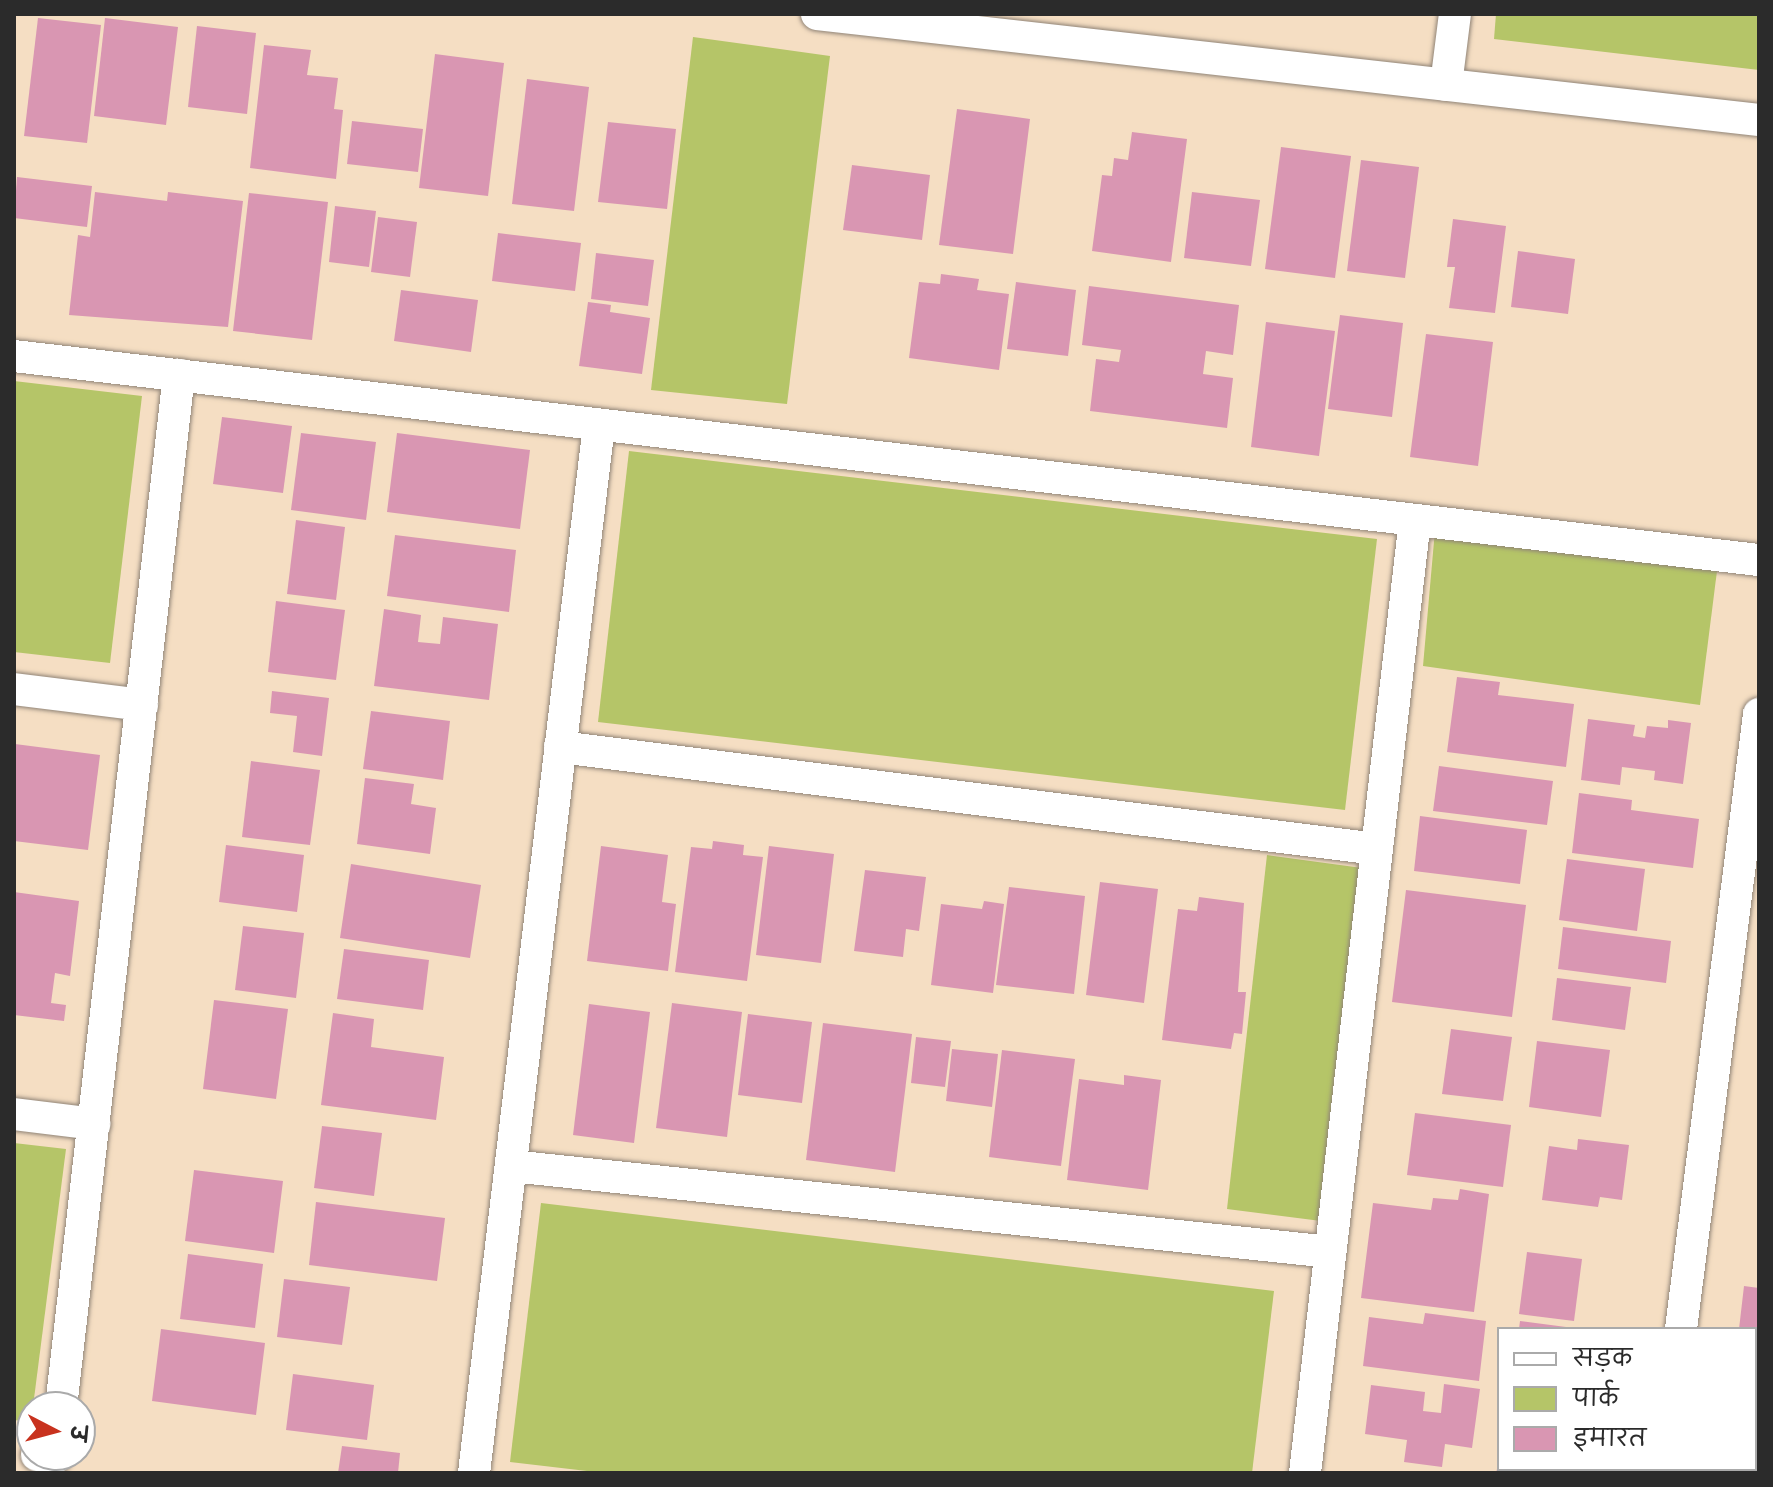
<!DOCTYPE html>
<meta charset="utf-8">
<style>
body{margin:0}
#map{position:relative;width:1773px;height:1487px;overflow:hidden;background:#f5dec3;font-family:"Shantell Sans","Playpen Sans Deva",sans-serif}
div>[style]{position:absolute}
.green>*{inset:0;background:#b5c568}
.building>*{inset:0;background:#d996b2}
.roads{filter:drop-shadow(0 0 2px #908477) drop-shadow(0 0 2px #908477)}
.street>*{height:32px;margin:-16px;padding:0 16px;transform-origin:16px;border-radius:16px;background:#fff}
span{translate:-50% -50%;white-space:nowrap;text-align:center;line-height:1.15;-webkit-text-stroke:6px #fff;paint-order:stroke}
.frame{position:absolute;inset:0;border:16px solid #2b2b2b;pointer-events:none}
.legend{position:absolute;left:1497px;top:1327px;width:260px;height:144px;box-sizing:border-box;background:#fff;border:2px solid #aaa;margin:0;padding:10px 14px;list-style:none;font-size:24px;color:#2b2b2b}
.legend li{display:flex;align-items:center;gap:16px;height:40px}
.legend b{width:40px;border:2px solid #aaa}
.north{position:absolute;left:16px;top:1391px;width:80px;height:80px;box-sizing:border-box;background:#fff;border:2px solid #aaa;border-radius:50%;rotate:96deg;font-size:22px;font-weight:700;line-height:32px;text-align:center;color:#2b2b2b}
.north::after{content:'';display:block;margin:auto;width:28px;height:36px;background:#c8321e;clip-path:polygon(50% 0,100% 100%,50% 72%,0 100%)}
</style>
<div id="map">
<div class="green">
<i style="clip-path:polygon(1496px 14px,1759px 14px,1759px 70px,1494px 39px)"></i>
<i style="clip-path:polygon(693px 37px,830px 56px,787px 404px,651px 390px)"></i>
<i style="clip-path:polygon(14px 381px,142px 396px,110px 663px,14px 652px)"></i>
<i style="clip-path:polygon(629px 451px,1377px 539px,1345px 810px,598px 722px)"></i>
<i style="clip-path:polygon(1435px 530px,1718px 563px,1700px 705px,1423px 666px)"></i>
<i style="clip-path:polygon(1267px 855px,1362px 868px,1321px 1221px,1227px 1209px)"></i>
<i style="clip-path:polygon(14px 1143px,66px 1149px,31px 1422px,14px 1420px)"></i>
<i style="clip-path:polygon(541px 1203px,1274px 1291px,1252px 1473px,604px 1473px,510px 1462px)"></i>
</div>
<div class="building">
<i style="clip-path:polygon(38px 18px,101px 25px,87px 143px,24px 136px)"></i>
<i style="clip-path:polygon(105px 18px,178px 27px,166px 125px,94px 116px)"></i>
<i style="clip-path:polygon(197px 26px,256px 33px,247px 114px,188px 107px)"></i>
<i style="clip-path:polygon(264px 45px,311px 50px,307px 75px,338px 78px,334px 109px,343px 110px,336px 179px,250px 168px)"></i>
<i style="clip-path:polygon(435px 54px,504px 63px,488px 196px,419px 188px)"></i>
<i style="clip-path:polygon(527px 79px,589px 87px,574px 211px,512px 204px)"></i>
<i style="clip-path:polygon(957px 109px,1030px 119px,1013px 254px,939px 245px)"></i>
<i style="clip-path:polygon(352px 121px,423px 129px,418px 172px,347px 164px)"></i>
<i style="clip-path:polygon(608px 122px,676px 129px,667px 209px,598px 202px)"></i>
<i style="clip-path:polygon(1132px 132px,1187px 139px,1171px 262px,1092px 251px,1102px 175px,1112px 176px,1114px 158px,1128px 160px)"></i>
<i style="clip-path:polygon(1281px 147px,1351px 156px,1335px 278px,1265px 269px)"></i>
<i style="clip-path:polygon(1361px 160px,1419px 167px,1405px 278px,1347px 271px)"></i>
<i style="clip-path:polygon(852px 165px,930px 175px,922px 240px,843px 230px)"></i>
<i style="clip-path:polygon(17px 177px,92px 186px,87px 227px,14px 218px)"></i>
<i style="clip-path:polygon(95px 192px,167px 201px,168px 192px,243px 201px,228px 327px,69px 315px,78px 235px,90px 237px)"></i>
<i style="clip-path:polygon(1192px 192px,1260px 200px,1251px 266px,1184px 258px)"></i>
<i style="clip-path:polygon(249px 193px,328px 202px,312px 340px,233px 331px)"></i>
<i style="clip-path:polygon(335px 206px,376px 211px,369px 267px,329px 262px)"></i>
<i style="clip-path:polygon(378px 217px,417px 222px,410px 277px,371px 272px)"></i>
<i style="clip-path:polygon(1453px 219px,1506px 226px,1495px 313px,1449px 308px,1455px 267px,1447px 267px)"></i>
<i style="clip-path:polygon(498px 233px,581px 243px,575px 291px,492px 281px)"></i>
<i style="clip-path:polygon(1518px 251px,1575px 259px,1568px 314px,1511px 307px)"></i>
<i style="clip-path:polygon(596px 253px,654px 260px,648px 306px,591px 299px)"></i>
<i style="clip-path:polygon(941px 274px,979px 279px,977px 290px,1009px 294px,999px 370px,909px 358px,919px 282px,940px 284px)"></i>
<i style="clip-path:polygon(1016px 282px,1076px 290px,1068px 356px,1007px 349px)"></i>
<i style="clip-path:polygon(1089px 286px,1239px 305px,1233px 355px,1206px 351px,1203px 374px,1233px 378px,1227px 428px,1090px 411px,1096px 359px,1119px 362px,1121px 350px,1082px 345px)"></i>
<i style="clip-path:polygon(401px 290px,478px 300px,471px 352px,394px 341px)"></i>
<i style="clip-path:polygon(588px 302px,611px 305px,610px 312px,650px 318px,642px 374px,579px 366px)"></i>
<i style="clip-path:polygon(1340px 315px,1403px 323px,1392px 417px,1328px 409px)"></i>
<i style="clip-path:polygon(1266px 322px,1335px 331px,1319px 456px,1251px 447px)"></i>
<i style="clip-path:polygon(1426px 334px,1493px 342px,1478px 466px,1410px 457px)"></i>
<i style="clip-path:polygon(222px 417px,292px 426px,283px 493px,213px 484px)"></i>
<i style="clip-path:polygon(301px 433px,376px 442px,366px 520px,291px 510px)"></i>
<i style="clip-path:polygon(397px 433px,530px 450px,520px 529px,387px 512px)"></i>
<i style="clip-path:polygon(296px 520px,345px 527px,336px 600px,287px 594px)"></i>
<i style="clip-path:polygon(395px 535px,516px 550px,509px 612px,387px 596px)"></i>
<i style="clip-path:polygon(276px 601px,345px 610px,336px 680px,268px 672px)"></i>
<i style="clip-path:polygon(384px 609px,421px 615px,418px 642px,440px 644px,443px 617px,498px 624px,489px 700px,374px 686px)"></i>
<i style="clip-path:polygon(1457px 677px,1500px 682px,1498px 695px,1574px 704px,1566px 767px,1447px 752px)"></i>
<i style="clip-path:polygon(272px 691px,329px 698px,322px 756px,293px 752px,297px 716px,270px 713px)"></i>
<i style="clip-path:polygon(371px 711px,450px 721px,443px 780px,363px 769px)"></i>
<i style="clip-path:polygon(1588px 719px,1635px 725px,1633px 736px,1645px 738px,1647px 726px,1668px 728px,1668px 720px,1691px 723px,1683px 784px,1654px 780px,1655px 771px,1622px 767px,1620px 785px,1581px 780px)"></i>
<i style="clip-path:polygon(15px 744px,100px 755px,88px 850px,14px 841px)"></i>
<i style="clip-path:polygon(251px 761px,320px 770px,310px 845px,242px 837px)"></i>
<i style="clip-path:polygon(1439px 766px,1553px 781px,1547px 825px,1433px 811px)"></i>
<i style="clip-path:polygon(365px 778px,414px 784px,411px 804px,436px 808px,430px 854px,357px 844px)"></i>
<i style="clip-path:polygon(1579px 793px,1632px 800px,1631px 810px,1699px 819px,1693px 868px,1572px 853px)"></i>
<i style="clip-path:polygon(1420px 816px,1527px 830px,1520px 884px,1414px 871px)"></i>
<i style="clip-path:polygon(713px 841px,744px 845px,743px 855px,763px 857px,747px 981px,675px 972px,691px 847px,712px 849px)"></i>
<i style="clip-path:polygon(226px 845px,304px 855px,297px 912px,219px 902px)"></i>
<i style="clip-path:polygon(601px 846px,668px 855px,662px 902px,676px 904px,668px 971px,587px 961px)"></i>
<i style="clip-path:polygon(769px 846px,834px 854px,821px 963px,756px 955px)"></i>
<i style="clip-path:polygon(1567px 859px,1645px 869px,1637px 931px,1559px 920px)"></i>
<i style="clip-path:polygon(351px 864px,481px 885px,470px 958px,340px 938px)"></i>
<i style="clip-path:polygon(865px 870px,926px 877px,919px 931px,906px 929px,903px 957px,854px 951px)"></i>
<i style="clip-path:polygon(1100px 882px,1158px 889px,1144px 1003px,1086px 995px)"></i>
<i style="clip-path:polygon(1009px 887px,1085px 896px,1074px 994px,996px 985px)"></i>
<i style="clip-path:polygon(1406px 890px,1526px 905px,1512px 1017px,1392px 1002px)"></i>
<i style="clip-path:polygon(14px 892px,79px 901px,70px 976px,55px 973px,51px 1003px,66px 1005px,64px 1021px,14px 1015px)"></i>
<i style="clip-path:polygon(1199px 897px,1244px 903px,1238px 992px,1246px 992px,1242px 1034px,1234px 1033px,1231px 1049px,1162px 1040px,1178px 909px,1197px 911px)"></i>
<i style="clip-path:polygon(984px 901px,1004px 904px,993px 993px,931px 985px,941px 904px,982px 909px)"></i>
<i style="clip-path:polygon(243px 926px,304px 933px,296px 998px,235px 990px)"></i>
<i style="clip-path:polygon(1563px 927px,1671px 941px,1666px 983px,1558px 969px)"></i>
<i style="clip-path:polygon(344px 949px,429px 960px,423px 1010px,337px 999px)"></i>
<i style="clip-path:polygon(1557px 978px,1631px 987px,1625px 1030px,1552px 1020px)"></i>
<i style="clip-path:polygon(214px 1000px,288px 1009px,276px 1099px,203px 1089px)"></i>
<i style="clip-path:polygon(672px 1003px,742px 1012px,727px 1137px,656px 1128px)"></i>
<i style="clip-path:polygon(589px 1004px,650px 1012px,634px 1143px,573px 1135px)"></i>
<i style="clip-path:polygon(333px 1013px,374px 1019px,371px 1047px,444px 1057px,436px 1120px,321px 1105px)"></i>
<i style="clip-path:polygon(748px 1014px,812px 1022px,802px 1103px,738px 1095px)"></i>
<i style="clip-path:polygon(823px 1023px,912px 1034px,895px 1172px,806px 1160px)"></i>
<i style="clip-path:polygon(1451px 1029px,1512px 1037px,1503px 1101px,1442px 1094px)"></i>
<i style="clip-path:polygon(916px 1037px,951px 1041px,945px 1087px,911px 1083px)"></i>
<i style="clip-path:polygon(1537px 1041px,1610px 1050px,1601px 1117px,1529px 1107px)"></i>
<i style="clip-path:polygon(952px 1049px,998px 1054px,992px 1107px,946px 1101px)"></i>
<i style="clip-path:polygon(1002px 1050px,1075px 1059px,1061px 1166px,989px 1157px)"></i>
<i style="clip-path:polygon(1124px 1075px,1161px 1080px,1148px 1190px,1067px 1180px,1079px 1079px,1124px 1085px)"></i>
<i style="clip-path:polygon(1415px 1113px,1511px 1125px,1503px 1187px,1407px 1175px)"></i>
<i style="clip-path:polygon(322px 1126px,382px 1133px,374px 1196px,314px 1188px)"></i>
<i style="clip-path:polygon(1578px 1139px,1629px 1145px,1622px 1200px,1600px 1197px,1598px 1207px,1542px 1200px,1549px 1146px,1577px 1150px)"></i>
<i style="clip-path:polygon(194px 1170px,283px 1181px,274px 1253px,185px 1241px)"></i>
<i style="clip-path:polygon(1460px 1189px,1489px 1194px,1474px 1312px,1361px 1298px,1373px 1203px,1431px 1210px,1433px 1198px,1458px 1200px)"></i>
<i style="clip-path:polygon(316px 1202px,445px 1218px,437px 1281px,309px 1265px)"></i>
<i style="clip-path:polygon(1527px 1252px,1582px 1259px,1574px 1321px,1519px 1314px)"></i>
<i style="clip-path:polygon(188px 1254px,263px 1264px,255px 1328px,180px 1319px)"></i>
<i style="clip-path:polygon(284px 1279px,350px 1287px,342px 1345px,277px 1337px)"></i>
<i style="clip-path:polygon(1744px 1286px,1759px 1288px,1759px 1354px,1755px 1329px,1739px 1329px)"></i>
<i style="clip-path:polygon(1425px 1313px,1486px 1321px,1479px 1381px,1363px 1366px,1369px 1317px,1423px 1324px)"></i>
<i style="clip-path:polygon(1520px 1321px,1566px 1327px,1566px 1329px,1519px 1329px)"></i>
<i style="clip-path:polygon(161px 1329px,265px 1343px,256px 1415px,152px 1401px)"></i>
<i style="clip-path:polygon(1755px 1369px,1759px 1370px,1759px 1438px,1755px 1438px)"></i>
<i style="clip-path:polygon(293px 1374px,374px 1385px,367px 1440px,286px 1430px)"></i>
<i style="clip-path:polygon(1444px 1384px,1480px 1389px,1472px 1448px,1445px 1444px,1442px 1467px,1404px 1462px,1407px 1440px,1365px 1434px,1371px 1385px,1425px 1392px,1423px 1411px,1441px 1413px)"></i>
<i style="clip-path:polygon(342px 1446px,400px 1453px,398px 1473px,338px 1473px)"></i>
<i style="clip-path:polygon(1497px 1469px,1530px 1469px,1496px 1473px)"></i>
</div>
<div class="roads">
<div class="street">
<i style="left:817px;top:14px;width:948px;rotate:6.42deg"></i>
<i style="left:1446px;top:85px;width:72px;rotate:-82.8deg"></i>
<i style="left:14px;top:356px;width:1757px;rotate:6.67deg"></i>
<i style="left:14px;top:689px;width:129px;rotate:7.1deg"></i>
<i style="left:560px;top:747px;width:823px;rotate:7.12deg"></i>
<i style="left:14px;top:1114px;width:81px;rotate:7.1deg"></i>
<i style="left:511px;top:1166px;width:824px;rotate:5.99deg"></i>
<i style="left:1681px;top:1329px;width:620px;rotate:-82.77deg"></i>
<i style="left:61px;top:1407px;width:1039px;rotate:-83.48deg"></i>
<i style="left:37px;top:1455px;width:19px;rotate:6deg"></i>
<i style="left:474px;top:1473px;width:1056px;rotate:-83.2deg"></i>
<i style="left:1305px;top:1473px;width:959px;rotate:-83.42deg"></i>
<i style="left:1662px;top:1473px;width:4px;rotate:-76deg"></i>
</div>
</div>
<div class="frame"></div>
<ul class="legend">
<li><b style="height:10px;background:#fff"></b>सड़क</li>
<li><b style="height:22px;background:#b5c568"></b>पार्क</li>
<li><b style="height:22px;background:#d996b2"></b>इमारत</li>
</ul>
<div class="north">उ</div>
</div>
